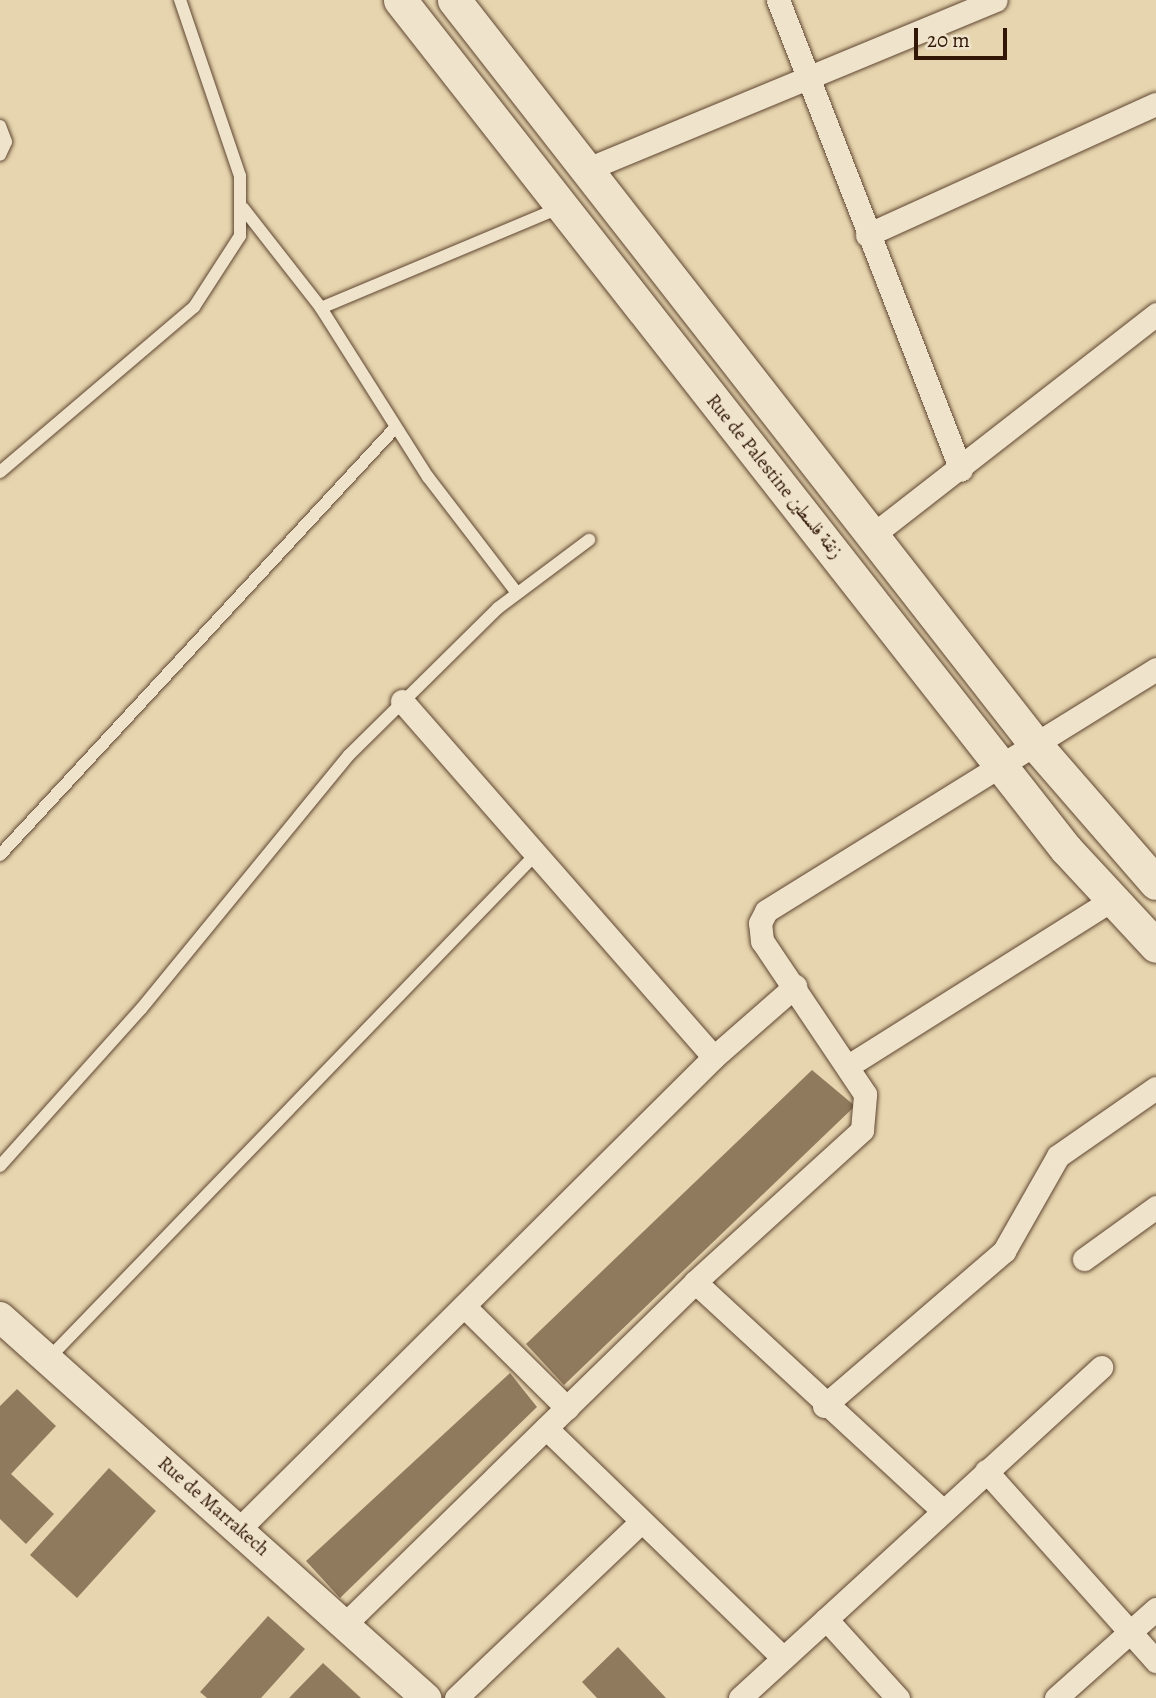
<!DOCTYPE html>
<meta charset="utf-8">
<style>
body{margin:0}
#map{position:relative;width:1156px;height:1698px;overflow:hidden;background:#e7d5af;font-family:Alegreya,Amiri,serif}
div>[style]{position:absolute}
.building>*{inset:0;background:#907a5e}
.roads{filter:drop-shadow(0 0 2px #5f4631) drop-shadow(0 0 2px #5f4631)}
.service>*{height:12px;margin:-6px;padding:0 6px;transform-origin:6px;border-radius:6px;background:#efe4cb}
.minor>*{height:23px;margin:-11.5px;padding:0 11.5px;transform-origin:11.5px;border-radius:11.5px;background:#efe4cb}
.tertiary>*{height:30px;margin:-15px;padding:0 15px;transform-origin:15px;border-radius:15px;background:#efe4cb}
.secondary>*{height:33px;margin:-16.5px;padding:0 16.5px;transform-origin:16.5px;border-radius:16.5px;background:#efe4cb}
span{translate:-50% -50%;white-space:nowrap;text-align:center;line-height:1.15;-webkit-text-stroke:6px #efe4cb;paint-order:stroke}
.street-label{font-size:19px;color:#321707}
.scale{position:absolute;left:914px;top:28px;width:93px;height:32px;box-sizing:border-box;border:4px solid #321707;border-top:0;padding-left:9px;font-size:21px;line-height:24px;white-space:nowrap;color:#321707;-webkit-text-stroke:5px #efe4cb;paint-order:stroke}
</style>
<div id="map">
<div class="building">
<i style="clip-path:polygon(812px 1070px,855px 1106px,564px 1385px,526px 1344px)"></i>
<i style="clip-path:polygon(510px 1373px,537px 1407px,340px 1598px,306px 1561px)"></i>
<i style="clip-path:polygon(17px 1389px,56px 1426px,11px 1474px,54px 1514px,26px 1544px,0 1519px,0 1406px)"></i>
<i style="clip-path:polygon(109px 1468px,156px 1511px,77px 1598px,30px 1555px)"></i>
<i style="clip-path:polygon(268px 1616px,305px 1649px,261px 1698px,207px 1698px,200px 1692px)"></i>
<i style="clip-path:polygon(618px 1647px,666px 1698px,597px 1698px,582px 1682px)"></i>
<i style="clip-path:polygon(323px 1663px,361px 1698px,289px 1698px)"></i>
</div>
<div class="roads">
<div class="service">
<i style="left:0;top:126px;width:17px;rotate:69deg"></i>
<i style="left:6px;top:142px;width:14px;rotate:115deg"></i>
<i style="left:243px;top:208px;width:127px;rotate:52deg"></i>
<i style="left:321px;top:308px;width:200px;rotate:57.7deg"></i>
<i style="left:428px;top:477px;width:146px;rotate:52.5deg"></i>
<i style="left:321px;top:308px;width:258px;rotate:-22.8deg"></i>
<i style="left:0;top:472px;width:255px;rotate:-40.4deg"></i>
<i style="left:194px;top:307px;width:85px;rotate:-57.1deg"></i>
<i style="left:240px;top:236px;width:60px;rotate:-90deg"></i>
<i style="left:240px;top:176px;width:186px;rotate:-108.8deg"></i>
<i style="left:0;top:855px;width:582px;rotate:-47.23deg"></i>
<i style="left:0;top:1166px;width:211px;rotate:-48.1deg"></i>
<i style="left:141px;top:1009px;width:328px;rotate:-50.7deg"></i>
<i style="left:349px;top:755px;width:209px;rotate:-44.6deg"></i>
<i style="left:498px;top:608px;width:114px;rotate:-36.8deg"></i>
<i style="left:48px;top:1359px;width:699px;rotate:-45.98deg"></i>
</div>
<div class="minor">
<i style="left:778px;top:0;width:504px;rotate:68.73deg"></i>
<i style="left:590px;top:168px;width:439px;rotate:-22.5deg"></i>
<i style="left:867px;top:235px;width:317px;rotate:-24.4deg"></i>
<i style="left:870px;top:537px;width:363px;rotate:-37.9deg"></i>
<i style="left:402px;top:701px;width:473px;rotate:48.8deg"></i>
<i style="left:848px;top:1066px;width:312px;rotate:-32.2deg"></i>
<i style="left:1084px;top:1259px;width:89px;rotate:-35.8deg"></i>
<i style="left:695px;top:1282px;width:336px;rotate:42.7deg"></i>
<i style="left:464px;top:1306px;width:145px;rotate:44.7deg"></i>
<i style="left:824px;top:1406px;width:238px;rotate:-40.7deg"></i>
<i style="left:1004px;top:1251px;width:109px;rotate:-60.4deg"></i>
<i style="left:1058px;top:1156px;width:119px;rotate:-34.8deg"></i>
<i style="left:546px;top:1428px;width:330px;rotate:44.1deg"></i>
<i style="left:986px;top:1471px;width:255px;rotate:48.2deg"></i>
<i style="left:239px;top:1529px;width:670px;rotate:-44.82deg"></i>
<i style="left:714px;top:1057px;width:108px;rotate:-41.2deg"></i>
<i style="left:826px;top:1619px;width:107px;rotate:47.7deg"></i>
<i style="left:344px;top:1625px;width:491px;rotate:-44.3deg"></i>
<i style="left:695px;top:1282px;width:226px;rotate:-42.3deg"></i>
<i style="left:862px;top:1130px;width:36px;rotate:-85deg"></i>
<i style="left:865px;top:1094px;width:184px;rotate:-123.9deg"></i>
<i style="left:762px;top:941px;width:18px;rotate:-96deg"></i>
<i style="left:760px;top:923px;width:13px;rotate:-63deg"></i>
<i style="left:766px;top:911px;width:459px;rotate:-31.8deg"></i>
<i style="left:456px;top:1698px;width:253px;rotate:-43.6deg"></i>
<i style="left:740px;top:1698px;width:490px;rotate:-42.5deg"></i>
<i style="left:1056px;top:1698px;width:134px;rotate:-41.7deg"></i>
</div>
<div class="tertiary">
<i style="left:0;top:1317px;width:572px;rotate:41.81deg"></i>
</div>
<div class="secondary">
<i style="left:400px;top:0;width:1079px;rotate:51.89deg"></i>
<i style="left:1066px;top:849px;width:132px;rotate:47.1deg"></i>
<i style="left:454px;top:0;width:944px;rotate:52.01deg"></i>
<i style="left:1035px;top:744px;width:184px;rotate:49deg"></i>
</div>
</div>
<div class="street-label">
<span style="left:774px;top:477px;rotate:51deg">Rue de Palestine زنقة فلسطين</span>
<span style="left:213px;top:1507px;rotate:41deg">Rue de Marrakech</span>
</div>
<div class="scale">20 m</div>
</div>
